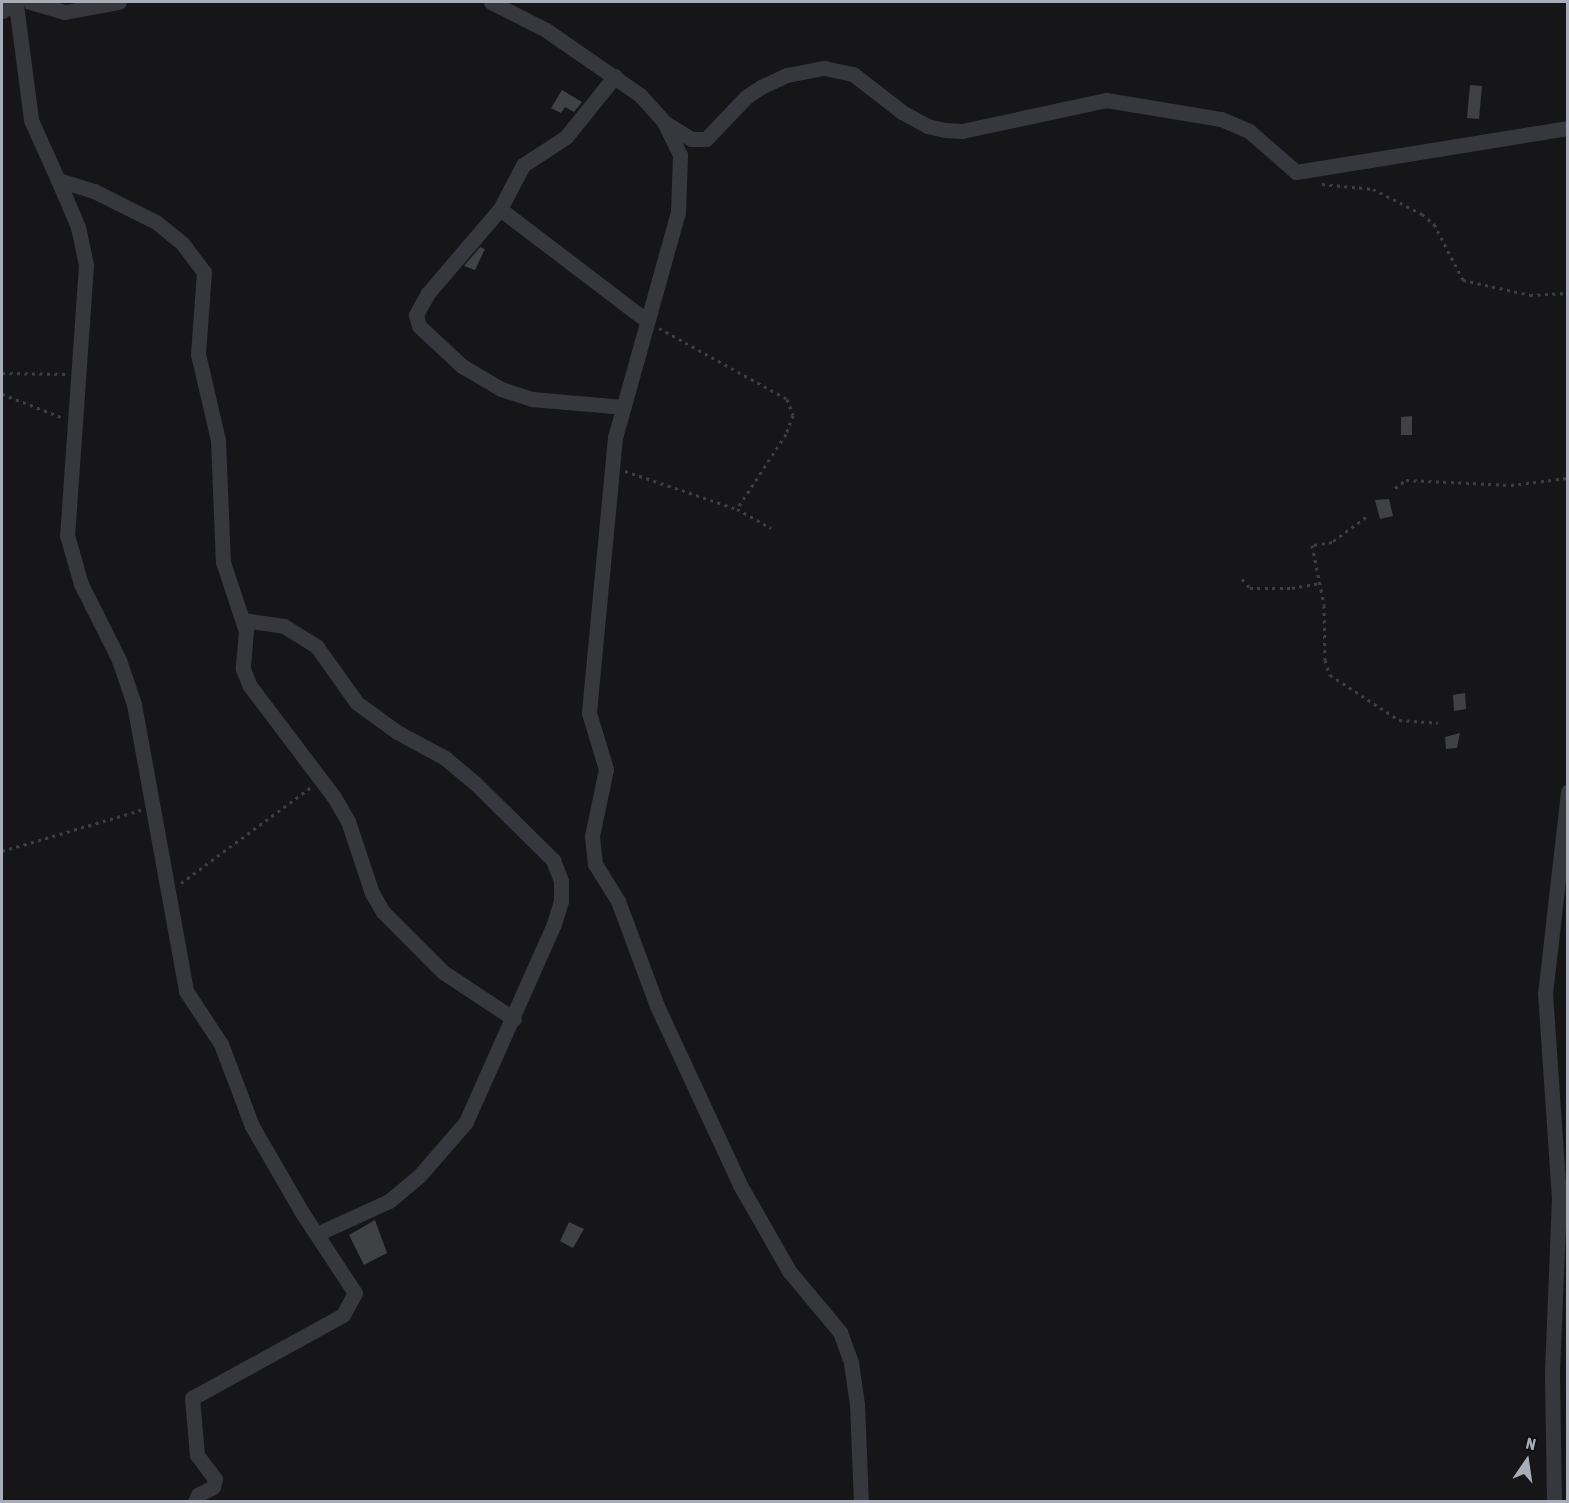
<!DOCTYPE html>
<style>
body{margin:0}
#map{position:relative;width:1569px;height:1503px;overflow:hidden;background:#161618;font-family:"Asap Condensed",sans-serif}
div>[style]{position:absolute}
.building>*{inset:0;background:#404145}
.path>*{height:3px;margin-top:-1.5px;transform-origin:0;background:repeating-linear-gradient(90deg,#3d3f44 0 3px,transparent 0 7.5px)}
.minor>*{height:15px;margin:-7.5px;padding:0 7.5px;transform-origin:7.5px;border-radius:7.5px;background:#37383d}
span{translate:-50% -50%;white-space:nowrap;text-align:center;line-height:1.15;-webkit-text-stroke:6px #111113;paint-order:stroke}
.frame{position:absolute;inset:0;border:3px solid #a8adb8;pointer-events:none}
.north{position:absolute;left:1497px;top:1431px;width:60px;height:60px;-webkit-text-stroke:4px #111113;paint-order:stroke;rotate:13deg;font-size:16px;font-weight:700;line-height:24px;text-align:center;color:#a8adb8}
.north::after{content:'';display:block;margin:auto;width:21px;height:27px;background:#a8adb8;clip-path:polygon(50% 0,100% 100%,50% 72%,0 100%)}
</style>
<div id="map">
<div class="building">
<i style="clip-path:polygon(1470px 85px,1482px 86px,1479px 119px,1467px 118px)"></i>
<i style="clip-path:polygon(562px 90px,582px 102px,574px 112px,565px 107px,561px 113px,551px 108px)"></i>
<i style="clip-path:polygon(480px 247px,485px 249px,475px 270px,464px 266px)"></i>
<i style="clip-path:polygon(1412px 416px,1412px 435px,1401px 435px,1401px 417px)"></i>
<i style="clip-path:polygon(1389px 499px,1393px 516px,1380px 519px,1375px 500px)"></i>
<i style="clip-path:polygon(1465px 693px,1466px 709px,1454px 711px,1453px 695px)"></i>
<i style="clip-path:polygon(1460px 733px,1457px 748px,1446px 749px,1445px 737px)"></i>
<i style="clip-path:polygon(375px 1220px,387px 1253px,364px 1265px,349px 1235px)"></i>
<i style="clip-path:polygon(569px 1222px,584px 1229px,573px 1248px,560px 1241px)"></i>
</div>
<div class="path">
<i style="left:1322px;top:184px;width:51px;rotate:5.6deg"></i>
<i style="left:1373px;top:189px;width:55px;rotate:27deg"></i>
<i style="left:1422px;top:214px;width:16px;rotate:40deg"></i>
<i style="left:1434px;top:224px;width:63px;rotate:62.6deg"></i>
<i style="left:1463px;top:280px;width:69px;rotate:12.6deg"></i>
<i style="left:1530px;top:295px;width:38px;rotate:-3deg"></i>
<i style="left:659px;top:328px;width:146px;rotate:29deg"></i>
<i style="left:787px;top:399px;width:17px;rotate:69deg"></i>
<i style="left:793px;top:415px;width:20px;rotate:110deg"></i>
<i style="left:786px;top:434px;width:90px;rotate:123.2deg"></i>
<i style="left:2px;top:373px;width:64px;rotate:0.9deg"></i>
<i style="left:2px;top:394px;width:63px;rotate:21.3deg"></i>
<i style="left:625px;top:471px;width:118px;rotate:18.7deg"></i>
<i style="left:737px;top:509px;width:39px;rotate:29deg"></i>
<i style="left:1395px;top:488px;width:14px;rotate:-36deg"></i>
<i style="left:1406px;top:480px;width:105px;rotate:2.7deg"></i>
<i style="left:1511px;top:485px;width:57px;rotate:-7deg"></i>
<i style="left:1366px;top:517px;width:42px;rotate:143.7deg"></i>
<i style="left:1332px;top:542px;width:20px;rotate:171deg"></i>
<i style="left:1312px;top:545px;width:61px;rotate:78.7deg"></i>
<i style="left:1324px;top:605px;width:55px;rotate:89deg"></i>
<i style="left:1325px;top:660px;width:16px;rotate:72deg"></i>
<i style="left:1330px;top:675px;width:82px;rotate:33.1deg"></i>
<i style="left:1399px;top:720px;width:39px;rotate:4deg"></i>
<i style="left:1242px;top:579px;width:12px;rotate:48deg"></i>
<i style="left:1250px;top:588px;width:42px"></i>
<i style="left:1292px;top:588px;width:27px;rotate:-10deg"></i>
<i style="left:2px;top:851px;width:145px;rotate:-16.4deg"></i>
<i style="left:181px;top:883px;width:162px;rotate:-36.4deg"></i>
</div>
<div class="minor">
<i style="left:30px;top:2px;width:36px;rotate:16deg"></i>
<i style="left:65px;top:12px;width:55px;rotate:-10.5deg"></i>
<i style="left:491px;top:2px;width:62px;rotate:27deg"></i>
<i style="left:546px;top:30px;width:114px;rotate:34.7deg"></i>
<i style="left:640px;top:95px;width:36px;rotate:48deg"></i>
<i style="left:664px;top:122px;width:37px;rotate:64deg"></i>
<i style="left:680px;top:155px;width:57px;rotate:92deg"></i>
<i style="left:678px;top:212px;width:234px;rotate:105.6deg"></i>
<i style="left:615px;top:437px;width:277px;rotate:95.4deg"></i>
<i style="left:589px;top:713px;width:59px;rotate:73.1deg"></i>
<i style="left:606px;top:769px;width:68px;rotate:101.8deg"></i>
<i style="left:592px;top:836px;width:28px;rotate:84deg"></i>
<i style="left:595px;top:864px;width:44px;rotate:58.1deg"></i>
<i style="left:618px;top:901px;width:112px;rotate:69.6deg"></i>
<i style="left:657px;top:1006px;width:197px;rotate:65.1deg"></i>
<i style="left:740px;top:1185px;width:99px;rotate:60.3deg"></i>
<i style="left:789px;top:1271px;width:80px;rotate:50.1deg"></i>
<i style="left:840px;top:1332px;width:33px;rotate:70deg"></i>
<i style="left:851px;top:1363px;width:41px;rotate:81.7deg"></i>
<i style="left:857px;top:1404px;width:98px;rotate:87.7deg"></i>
<i style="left:16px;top:4px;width:117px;rotate:82.6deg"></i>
<i style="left:31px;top:120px;width:66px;rotate:65.8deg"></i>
<i style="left:58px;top:180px;width:38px;rotate:17deg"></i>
<i style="left:94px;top:191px;width:69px;rotate:26.6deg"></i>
<i style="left:156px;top:222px;width:33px;rotate:39deg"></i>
<i style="left:182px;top:243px;width:36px;rotate:53deg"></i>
<i style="left:204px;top:272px;width:82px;rotate:94.2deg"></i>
<i style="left:198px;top:354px;width:88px;rotate:76.9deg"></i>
<i style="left:218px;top:440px;width:122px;rotate:87.7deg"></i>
<i style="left:223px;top:562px;width:73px;rotate:71.6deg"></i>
<i style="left:246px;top:631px;width:38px;rotate:95deg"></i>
<i style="left:243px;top:669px;width:18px;rotate:68deg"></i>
<i style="left:250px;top:686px;width:139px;rotate:52.9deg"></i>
<i style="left:334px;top:797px;width:28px;rotate:60deg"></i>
<i style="left:348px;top:821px;width:76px;rotate:71.6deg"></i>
<i style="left:372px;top:893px;width:22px;rotate:60deg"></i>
<i style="left:383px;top:912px;width:85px;rotate:45deg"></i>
<i style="left:443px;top:972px;width:85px;rotate:33.5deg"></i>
<i style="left:2px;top:11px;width:17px;rotate:-31deg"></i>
<i style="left:615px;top:76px;width:78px;rotate:128.8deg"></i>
<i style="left:566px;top:137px;width:51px;rotate:146.9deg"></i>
<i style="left:523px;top:165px;width:50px;rotate:117.6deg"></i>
<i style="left:500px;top:209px;width:111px;rotate:130.6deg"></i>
<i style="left:428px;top:293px;width:25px;rotate:119deg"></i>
<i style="left:416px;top:315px;width:11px;rotate:75deg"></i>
<i style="left:419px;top:326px;width:59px;rotate:42.9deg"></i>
<i style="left:462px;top:366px;width:45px;rotate:30.5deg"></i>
<i style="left:501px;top:389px;width:33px;rotate:18deg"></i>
<i style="left:532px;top:399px;width:92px;rotate:5deg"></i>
<i style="left:664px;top:122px;width:32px;rotate:32deg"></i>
<i style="left:691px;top:139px;width:15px"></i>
<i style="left:706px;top:139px;width:58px;rotate:-46.4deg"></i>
<i style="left:746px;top:97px;width:18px;rotate:-34deg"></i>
<i style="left:761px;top:87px;width:29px;rotate:-25deg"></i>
<i style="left:787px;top:75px;width:38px;rotate:-11deg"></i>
<i style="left:824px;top:68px;width:30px;rotate:12deg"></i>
<i style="left:853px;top:74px;width:62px;rotate:37.8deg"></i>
<i style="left:902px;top:112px;width:29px;rotate:29deg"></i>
<i style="left:927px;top:126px;width:18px;rotate:13deg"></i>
<i style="left:945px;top:130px;width:17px;rotate:3deg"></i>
<i style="left:962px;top:131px;width:147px;rotate:-12.1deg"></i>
<i style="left:1106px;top:100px;width:117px;rotate:9.4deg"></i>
<i style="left:1221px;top:119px;width:30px;rotate:23deg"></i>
<i style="left:1249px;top:131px;width:62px;rotate:41.1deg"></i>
<i style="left:1296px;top:172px;width:276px;rotate:-9.2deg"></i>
<i style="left:58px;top:180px;width:51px;rotate:66.9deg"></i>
<i style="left:78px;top:227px;width:39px;rotate:78deg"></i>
<i style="left:86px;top:265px;width:271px;rotate:94deg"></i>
<i style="left:67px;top:535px;width:51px;rotate:74.1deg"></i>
<i style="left:81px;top:584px;width:85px;rotate:63.4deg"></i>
<i style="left:119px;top:660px;width:46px;rotate:71.2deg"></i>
<i style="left:134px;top:704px;width:292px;rotate:79.7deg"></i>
<i style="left:186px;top:991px;width:64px;rotate:56.6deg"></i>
<i style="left:221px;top:1044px;width:88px;rotate:69.3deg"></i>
<i style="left:252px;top:1126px;width:98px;rotate:60deg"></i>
<i style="left:301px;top:1211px;width:98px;rotate:56.6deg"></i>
<i style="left:355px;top:1293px;width:25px;rotate:119deg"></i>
<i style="left:343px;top:1315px;width:172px;rotate:151.2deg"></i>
<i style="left:192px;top:1398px;width:57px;rotate:85deg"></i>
<i style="left:197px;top:1455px;width:30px;rotate:53deg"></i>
<i style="left:215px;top:1479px;width:8px;rotate:104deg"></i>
<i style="left:213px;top:1487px;width:17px;rotate:152deg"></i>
<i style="left:198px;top:1495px;width:8px;rotate:113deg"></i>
<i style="left:500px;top:209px;width:185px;rotate:37.3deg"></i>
<i style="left:243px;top:620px;width:41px;rotate:8.3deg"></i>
<i style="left:284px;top:626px;width:39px;rotate:32deg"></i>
<i style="left:317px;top:647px;width:69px;rotate:54.5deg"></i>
<i style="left:357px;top:703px;width:49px;rotate:35.9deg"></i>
<i style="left:397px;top:732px;width:55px;rotate:28.4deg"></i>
<i style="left:445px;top:758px;width:39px;rotate:40deg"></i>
<i style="left:475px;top:783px;width:110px;rotate:44.6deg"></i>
<i style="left:553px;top:860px;width:22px;rotate:69deg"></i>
<i style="left:561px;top:881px;width:20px;rotate:90deg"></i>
<i style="left:561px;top:901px;width:24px;rotate:107deg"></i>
<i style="left:554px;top:924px;width:217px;rotate:114deg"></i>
<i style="left:466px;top:1122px;width:72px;rotate:131deg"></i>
<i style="left:419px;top:1176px;width:39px;rotate:140deg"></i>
<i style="left:389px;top:1201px;width:79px;rotate:155.4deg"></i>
<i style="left:1554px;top:1502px;width:130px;rotate:-90.9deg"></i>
<i style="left:1552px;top:1372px;width:174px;rotate:-87.7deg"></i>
<i style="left:1559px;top:1198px;width:204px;rotate:-93.9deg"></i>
<i style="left:1545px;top:994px;width:204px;rotate:-83.5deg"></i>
</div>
<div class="frame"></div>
<div class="north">N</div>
</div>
